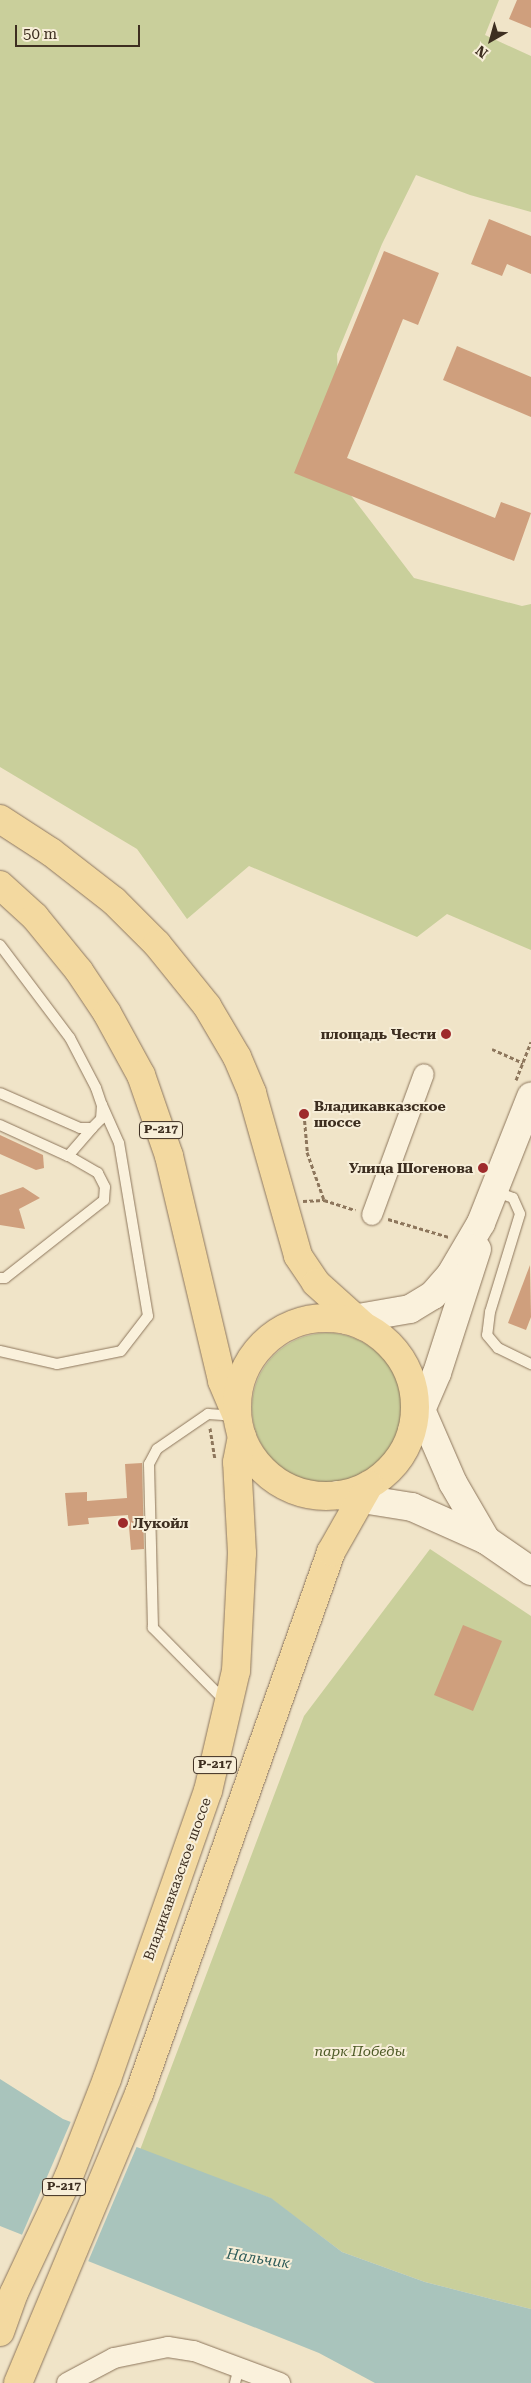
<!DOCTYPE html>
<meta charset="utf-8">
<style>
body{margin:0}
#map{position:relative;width:531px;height:2383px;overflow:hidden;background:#f0e4c8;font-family:"Roboto Serif",serif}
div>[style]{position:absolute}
.green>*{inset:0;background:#c9cf9b}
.round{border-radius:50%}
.water>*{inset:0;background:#a9c4bc}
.pier>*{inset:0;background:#f0e4c8}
.building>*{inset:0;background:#cf9f7d}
.path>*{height:3px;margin-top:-1.5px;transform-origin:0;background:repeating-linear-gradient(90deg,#8d765c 0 4px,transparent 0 6.5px)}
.roads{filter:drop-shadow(0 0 1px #8d765c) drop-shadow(0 0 1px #8d765c)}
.lane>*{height:10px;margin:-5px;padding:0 5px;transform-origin:5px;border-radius:5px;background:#faf1dc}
.street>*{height:20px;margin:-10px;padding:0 10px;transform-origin:10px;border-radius:10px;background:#faf1dc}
.secondary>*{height:28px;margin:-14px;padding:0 14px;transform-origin:14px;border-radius:14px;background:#faf1dc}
.primary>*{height:28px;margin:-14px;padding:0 14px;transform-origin:14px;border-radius:14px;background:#f3d9a0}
.primary>.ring{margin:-14px;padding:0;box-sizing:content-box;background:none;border:28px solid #f3d9a0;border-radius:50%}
.dots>*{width:14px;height:14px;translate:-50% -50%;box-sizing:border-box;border:2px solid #f7eed8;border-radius:50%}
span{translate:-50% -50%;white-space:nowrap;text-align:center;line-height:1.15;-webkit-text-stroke:4px #f7eed8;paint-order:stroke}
.shield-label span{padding:1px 4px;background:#f7eed8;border:1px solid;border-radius:4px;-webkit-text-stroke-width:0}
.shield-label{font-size:12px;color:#3d2e20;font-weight:700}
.poi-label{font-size:14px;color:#3d2e20;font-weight:700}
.right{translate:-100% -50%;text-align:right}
.left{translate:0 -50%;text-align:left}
.street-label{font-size:14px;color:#3d2e20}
.park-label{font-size:14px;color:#4d5a26;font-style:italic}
.water-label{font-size:15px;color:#2f5d5a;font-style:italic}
.north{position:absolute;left:466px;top:15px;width:50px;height:50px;-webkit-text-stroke:4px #f7eed8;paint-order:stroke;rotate:218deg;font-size:14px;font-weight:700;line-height:20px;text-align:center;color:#3d2e20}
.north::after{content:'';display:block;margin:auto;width:18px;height:22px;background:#3d2e20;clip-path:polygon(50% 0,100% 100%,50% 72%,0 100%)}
.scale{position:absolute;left:15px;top:25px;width:125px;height:22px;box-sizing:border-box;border:2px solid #3d2e20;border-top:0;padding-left:6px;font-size:15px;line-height:18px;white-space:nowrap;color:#3d2e20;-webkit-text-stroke:4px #f7eed8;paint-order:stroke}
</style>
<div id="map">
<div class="green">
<i style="clip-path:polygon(0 0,499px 0,485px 35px,531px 56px,531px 212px,470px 195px,416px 175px,382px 244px,337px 354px,343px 485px,414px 578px,522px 606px,531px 604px,531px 950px,447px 914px,417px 937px,249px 866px,187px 919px,137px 849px,0 767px)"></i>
<i class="round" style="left:252px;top:1333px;width:150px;height:150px"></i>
<i style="clip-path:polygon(430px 1549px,531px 1616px,531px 2309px,425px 2282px,342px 2252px,270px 2198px,140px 2150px,304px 1716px)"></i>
</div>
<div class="water">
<i style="clip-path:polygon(0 2079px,63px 2119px,271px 2198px,342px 2252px,425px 2282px,531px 2309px,531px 2383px,375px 2383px,319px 2353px,0 2226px)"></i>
</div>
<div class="pier">
<i style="clip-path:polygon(72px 2119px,137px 2146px,87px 2264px,21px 2237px)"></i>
</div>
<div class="building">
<i style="clip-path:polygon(517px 0,531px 0,531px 28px,509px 19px)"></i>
<i style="clip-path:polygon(489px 219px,531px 236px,531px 274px,507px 264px,502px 276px,471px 264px)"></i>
<i style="clip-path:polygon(384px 251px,439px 273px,418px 325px,403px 319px,347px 458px,495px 518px,501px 502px,531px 513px,514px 561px,294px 473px)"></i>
<i style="clip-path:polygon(457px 346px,531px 377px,531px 417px,443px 380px)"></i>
<i style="clip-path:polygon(0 1135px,43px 1155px,44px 1168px,36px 1170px,0 1154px)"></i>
<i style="clip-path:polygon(23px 1187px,40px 1198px,19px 1209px,25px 1229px,0 1225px,0 1195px)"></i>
<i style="clip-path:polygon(530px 1265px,531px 1317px,526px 1330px,508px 1323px)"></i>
<i style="clip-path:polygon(142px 1463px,144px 1549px,131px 1550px,128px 1515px,88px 1518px,89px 1524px,68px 1526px,65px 1493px,87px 1492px,87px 1501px,127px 1498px,125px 1464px)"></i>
<i style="clip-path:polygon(463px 1625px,502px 1641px,473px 1711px,434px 1695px)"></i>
</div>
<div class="path">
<i style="left:492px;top:1049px;width:34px;rotate:24deg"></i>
<i style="left:516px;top:1080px;width:41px;rotate:-68.5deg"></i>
<i style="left:304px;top:1114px;width:38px;rotate:85deg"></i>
<i style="left:307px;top:1152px;width:51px;rotate:70.5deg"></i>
<i style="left:303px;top:1201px;width:21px;rotate:-3deg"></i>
<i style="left:324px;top:1200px;width:33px;rotate:18deg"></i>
<i style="left:388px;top:1219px;width:64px;rotate:16.4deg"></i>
<i style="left:210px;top:1428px;width:30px;rotate:81deg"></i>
</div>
<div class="roads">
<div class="lane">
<i style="left:0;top:945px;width:116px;rotate:53deg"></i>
<i style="left:70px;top:1038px;width:56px;rotate:62.5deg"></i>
<i style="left:96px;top:1088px;width:18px;rotate:71deg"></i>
<i style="left:102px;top:1105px;width:14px;rotate:94deg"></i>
<i style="left:101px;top:1119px;width:13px;rotate:135deg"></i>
<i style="left:92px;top:1128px;width:12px;rotate:180deg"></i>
<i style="left:80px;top:1128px;width:87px;rotate:-156.4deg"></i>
<i style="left:0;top:1125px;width:75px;rotate:24.5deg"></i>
<i style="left:68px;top:1156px;width:37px;rotate:-49deg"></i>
<i style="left:494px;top:1191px;width:20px;rotate:20deg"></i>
<i style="left:513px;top:1198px;width:17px;rotate:66deg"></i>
<i style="left:520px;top:1214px;width:102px;rotate:107deg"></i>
<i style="left:490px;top:1312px;width:23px;rotate:97deg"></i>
<i style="left:487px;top:1335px;width:17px;rotate:50deg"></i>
<i style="left:498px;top:1348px;width:37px;rotate:26deg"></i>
<i style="left:0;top:1278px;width:5px"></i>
<i style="left:5px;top:1278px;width:126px;rotate:-38.2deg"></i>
<i style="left:104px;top:1200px;width:13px;rotate:-86deg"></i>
<i style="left:105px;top:1187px;width:16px;rotate:-117deg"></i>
<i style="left:98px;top:1173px;width:34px;rotate:-150deg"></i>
<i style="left:0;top:1351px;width:58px;rotate:12.8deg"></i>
<i style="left:57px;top:1364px;width:65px;rotate:-11.5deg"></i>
<i style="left:121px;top:1351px;width:44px;rotate:-52.4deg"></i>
<i style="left:148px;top:1316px;width:175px;rotate:-99.5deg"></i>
<i style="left:119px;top:1143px;width:42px;rotate:-114.1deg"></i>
<i style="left:225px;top:1701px;width:103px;rotate:-134.6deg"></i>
<i style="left:153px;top:1628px;width:164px;rotate:-91.4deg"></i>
<i style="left:149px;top:1464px;width:17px;rotate:-62deg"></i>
<i style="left:157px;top:1449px;width:62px;rotate:-34.5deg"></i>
<i style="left:208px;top:1414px;width:26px;rotate:4deg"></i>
<i style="left:235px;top:2383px;width:16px;rotate:-76deg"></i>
</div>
<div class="street">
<i style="left:372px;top:1215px;width:150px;rotate:-69.8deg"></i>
<i style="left:67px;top:2383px;width:53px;rotate:-28deg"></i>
<i style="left:114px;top:2358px;width:55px;rotate:-11.5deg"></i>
<i style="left:168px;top:2347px;width:26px;rotate:9deg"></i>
<i style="left:194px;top:2351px;width:92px;rotate:20.4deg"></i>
</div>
<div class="secondary">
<i style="left:347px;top:1320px;width:64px;rotate:-9.9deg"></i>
<i style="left:410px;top:1309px;width:27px;rotate:-31deg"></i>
<i style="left:433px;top:1295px;width:28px;rotate:-49deg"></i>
<i style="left:451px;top:1274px;width:59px;rotate:-59.5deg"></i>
<i style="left:481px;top:1223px;width:136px;rotate:-68.4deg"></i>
<i style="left:416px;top:1398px;width:93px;rotate:66.5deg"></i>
<i style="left:453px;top:1483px;width:66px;rotate:59.9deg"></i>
<i style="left:412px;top:1431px;width:63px;rotate:-66.7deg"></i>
<i style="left:437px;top:1373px;width:130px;rotate:-72.1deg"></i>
<i style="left:337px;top:1495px;width:76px;rotate:9.1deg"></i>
<i style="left:412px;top:1507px;width:81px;rotate:24deg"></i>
<i style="left:486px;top:1540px;width:55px;rotate:34.6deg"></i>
</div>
<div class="primary">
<i style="left:0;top:819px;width:61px;rotate:32.9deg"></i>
<i style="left:51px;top:852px;width:80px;rotate:37.9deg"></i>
<i style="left:114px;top:901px;width:61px;rotate:45deg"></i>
<i style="left:157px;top:944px;width:80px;rotate:51.1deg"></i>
<i style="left:207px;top:1006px;width:59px;rotate:59.5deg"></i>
<i style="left:237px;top:1057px;width:39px;rotate:67deg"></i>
<i style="left:252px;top:1093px;width:169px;rotate:74.2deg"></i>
<i style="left:298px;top:1256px;width:32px;rotate:56deg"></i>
<i style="left:316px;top:1283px;width:64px;rotate:41.9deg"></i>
<i style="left:0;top:885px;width:47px;rotate:42.4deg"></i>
<i style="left:35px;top:917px;width:70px;rotate:50.8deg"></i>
<i style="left:79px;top:971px;width:50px;rotate:56.3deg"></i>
<i style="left:107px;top:1013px;width:71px;rotate:61.3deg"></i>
<i style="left:141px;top:1075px;width:86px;rotate:70.9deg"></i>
<i style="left:169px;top:1156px;width:231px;rotate:76.7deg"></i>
<i style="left:222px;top:1381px;width:38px;rotate:67deg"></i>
<i class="ring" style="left:237px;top:1318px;width:150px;height:150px"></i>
<i style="left:0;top:2332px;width:41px;rotate:-70.3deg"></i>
<i style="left:14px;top:2293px;width:129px;rotate:-64.8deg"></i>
<i style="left:69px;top:2176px;width:104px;rotate:-68.6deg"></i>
<i style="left:107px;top:2079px;width:305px;rotate:-70.7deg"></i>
<i style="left:208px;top:1791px;width:123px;rotate:-76.9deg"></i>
<i style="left:236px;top:1671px;width:118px;rotate:-87.1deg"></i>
<i style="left:242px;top:1553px;width:91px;rotate:-93.1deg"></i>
<i style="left:237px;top:1462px;width:26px;rotate:-79deg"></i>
<i style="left:18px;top:2383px;width:313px;rotate:-67.3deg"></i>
<i style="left:139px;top:2094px;width:575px;rotate:-70.49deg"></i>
<i style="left:331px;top:1552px;width:77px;rotate:-60.4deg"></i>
</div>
</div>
<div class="dots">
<i style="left:446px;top:1034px;background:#9e2a2b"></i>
<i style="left:304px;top:1114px;background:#9e2a2b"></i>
<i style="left:483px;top:1168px;background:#9e2a2b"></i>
<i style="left:123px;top:1523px;background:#9e2a2b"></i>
</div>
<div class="shield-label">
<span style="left:161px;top:1130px">Р-217</span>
<span style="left:215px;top:1765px">Р-217</span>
<span style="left:64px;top:2187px">Р-217</span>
</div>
<div class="poi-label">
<span class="right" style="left:436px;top:1034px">площадь Чести</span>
<span class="left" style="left:314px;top:1114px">Владикавказское<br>шоссе</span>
<span class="right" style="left:473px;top:1168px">Улица Шогенова</span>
<span class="left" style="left:133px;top:1523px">Лукойл</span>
</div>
<div class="street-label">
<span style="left:177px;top:1879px;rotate:-70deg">Владикавказское шоссе</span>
</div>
<div class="park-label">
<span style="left:360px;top:2051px">парк Победы</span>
</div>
<div class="water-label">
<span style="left:258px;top:2259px;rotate:9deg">Нальчик</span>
</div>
<div class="north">N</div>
<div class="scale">50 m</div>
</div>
